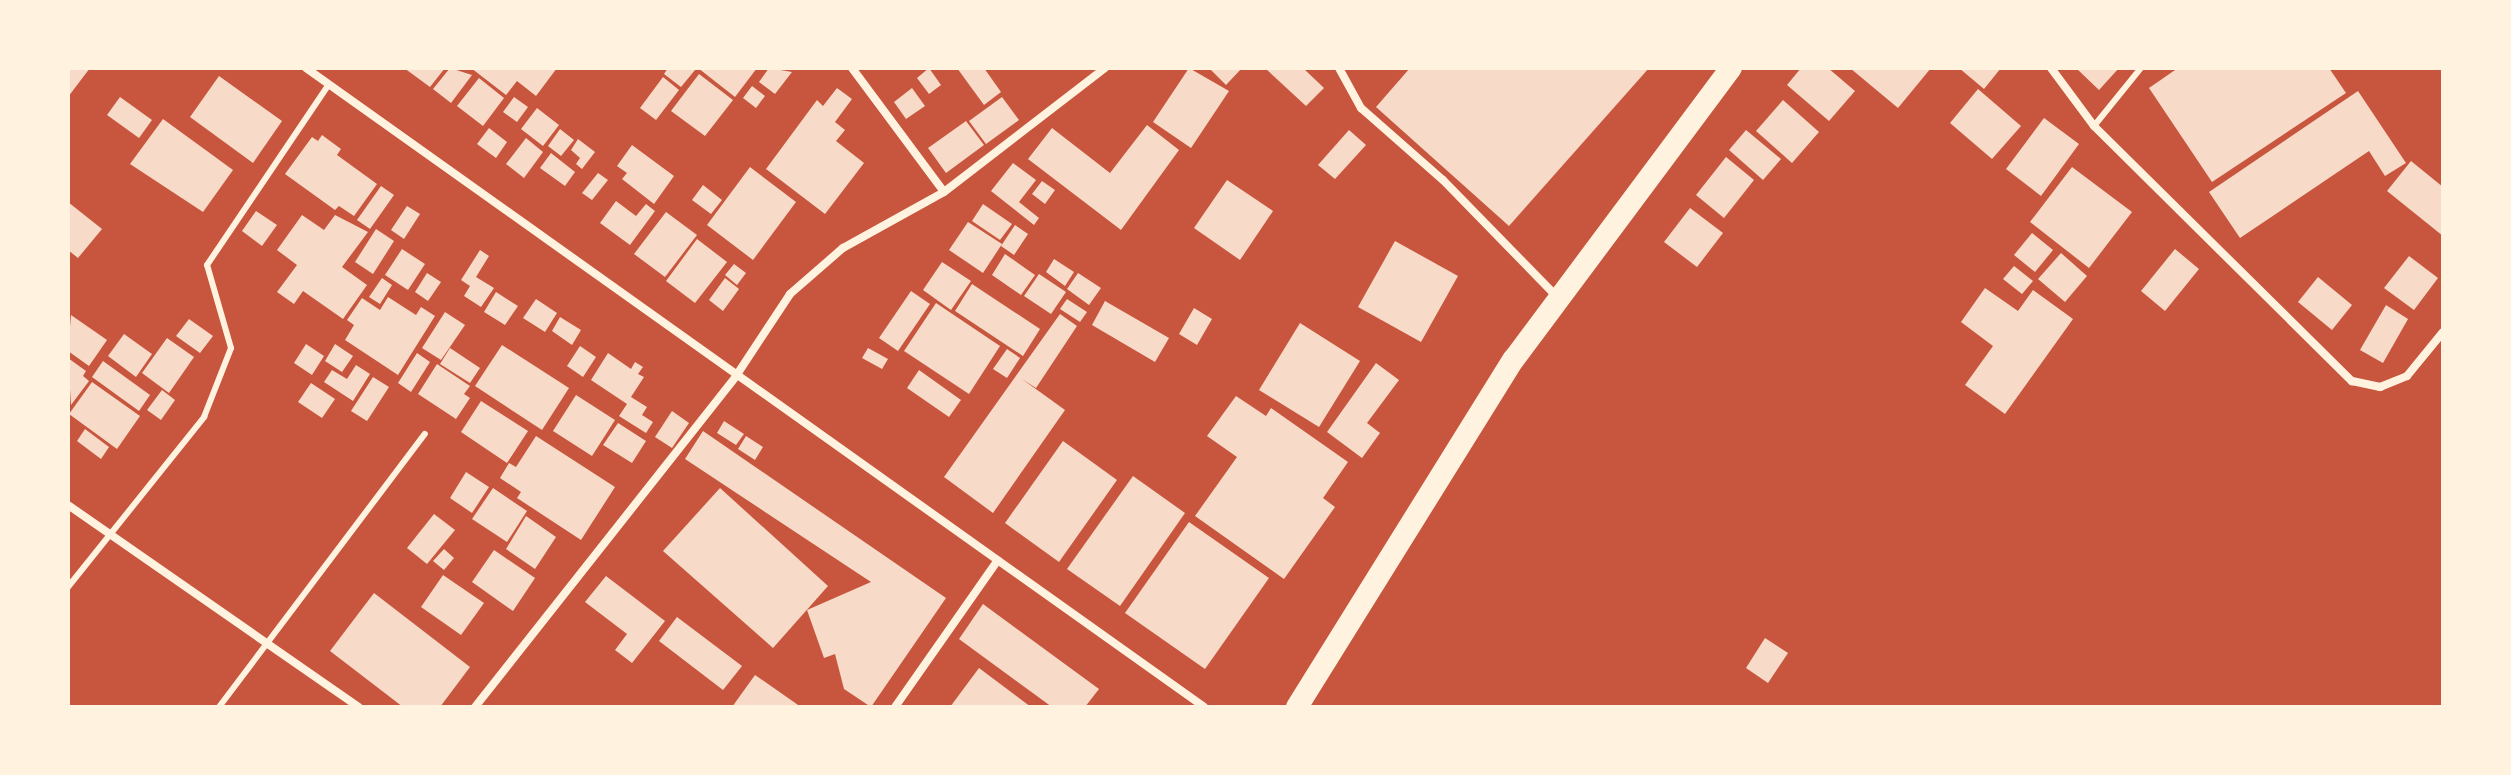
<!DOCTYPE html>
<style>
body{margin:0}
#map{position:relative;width:2511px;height:775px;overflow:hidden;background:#c8553d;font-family:Roboto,sans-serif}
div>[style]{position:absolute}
.building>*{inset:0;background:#f7dbc8}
.service>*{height:6px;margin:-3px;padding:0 3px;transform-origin:3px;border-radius:3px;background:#fff3e0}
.minor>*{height:8px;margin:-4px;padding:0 4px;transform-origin:4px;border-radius:4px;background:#fff3e0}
.trunk>*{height:22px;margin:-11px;padding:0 11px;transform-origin:11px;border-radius:11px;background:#fff3e0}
span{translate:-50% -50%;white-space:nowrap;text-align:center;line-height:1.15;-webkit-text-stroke:6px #fff3e0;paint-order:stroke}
.frame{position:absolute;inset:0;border:70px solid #fff3e0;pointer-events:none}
</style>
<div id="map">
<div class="building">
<i style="clip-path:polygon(68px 68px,90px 68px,68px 97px)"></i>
<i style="clip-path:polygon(404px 68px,445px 68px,430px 87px)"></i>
<i style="clip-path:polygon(450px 68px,472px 75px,451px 103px,433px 89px)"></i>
<i style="clip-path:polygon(471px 68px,557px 68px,536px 96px,517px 81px,506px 95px)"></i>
<i style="clip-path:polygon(668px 68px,693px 68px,695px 70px,681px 87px,664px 74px)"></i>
<i style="clip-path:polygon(698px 68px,757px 68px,735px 97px)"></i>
<i style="clip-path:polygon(769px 68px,792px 72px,775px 94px,759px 82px)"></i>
<i style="clip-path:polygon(929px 68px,941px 85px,929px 94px,917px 78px)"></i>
<i style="clip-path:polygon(957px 68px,984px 68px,1001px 92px,984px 105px)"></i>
<i style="clip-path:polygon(1189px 68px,1229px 91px,1191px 148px,1153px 122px)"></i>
<i style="clip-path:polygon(1209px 68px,1242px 68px,1226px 85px)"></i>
<i style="clip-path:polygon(1265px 68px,1303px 68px,1324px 88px,1306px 106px)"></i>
<i style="clip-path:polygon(1410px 68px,1649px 68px,1509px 226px,1376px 107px)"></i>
<i style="clip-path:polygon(1801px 68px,1828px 68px,1855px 91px,1829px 121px,1787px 85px)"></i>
<i style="clip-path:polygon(1850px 68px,1931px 68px,1898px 108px)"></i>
<i style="clip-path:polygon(1959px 68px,2001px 68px,1984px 89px)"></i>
<i style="clip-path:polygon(2076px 68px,2119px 68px,2099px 90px)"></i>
<i style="clip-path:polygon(2178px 68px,2329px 68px,2346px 93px,2212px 182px,2149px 88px)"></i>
<i style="clip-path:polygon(699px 74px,733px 100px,705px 136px,671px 111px)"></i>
<i style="clip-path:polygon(219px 76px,282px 121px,253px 163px,190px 117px)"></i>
<i style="clip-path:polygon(663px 77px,679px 90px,656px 120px,640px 108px)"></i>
<i style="clip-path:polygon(479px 78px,504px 98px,483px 126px,457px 106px)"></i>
<i style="clip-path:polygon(752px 86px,765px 96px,756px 108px,743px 98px)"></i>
<i style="clip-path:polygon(837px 88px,852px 99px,835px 122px,845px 130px,836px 141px,864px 163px,825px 214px,766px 169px,817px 100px,823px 106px)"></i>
<i style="clip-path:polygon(912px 88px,925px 106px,906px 119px,894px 102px)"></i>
<i style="clip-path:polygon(1978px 89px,2021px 126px,1992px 159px,1950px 123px)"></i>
<i style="clip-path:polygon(2358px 91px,2406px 163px,2385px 176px,2369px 151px,2240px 238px,2209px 192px)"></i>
<i style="clip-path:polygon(120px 97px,152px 120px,139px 138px,107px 115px)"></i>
<i style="clip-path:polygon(514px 97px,528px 107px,517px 122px,503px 112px)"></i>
<i style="clip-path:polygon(1002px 97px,1019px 120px,986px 144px,969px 121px)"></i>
<i style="clip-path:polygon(1783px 100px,1819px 132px,1792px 163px,1756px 131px)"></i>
<i style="clip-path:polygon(537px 108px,559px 125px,543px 146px,521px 129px)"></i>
<i style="clip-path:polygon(2044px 118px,2079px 144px,2041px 196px,2006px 169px)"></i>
<i style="clip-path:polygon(163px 119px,233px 170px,203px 212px,130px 164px)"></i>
<i style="clip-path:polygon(966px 121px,984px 145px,946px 173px,928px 148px)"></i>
<i style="clip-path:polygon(1147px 125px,1179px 150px,1121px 230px,1028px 159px,1052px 128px,1110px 173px)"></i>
<i style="clip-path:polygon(489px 128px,507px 142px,496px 158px,477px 144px)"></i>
<i style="clip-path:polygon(560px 129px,574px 140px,561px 156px,548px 146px)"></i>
<i style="clip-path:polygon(1349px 130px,1366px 145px,1335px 179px,1318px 165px)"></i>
<i style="clip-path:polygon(1746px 130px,1781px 159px,1763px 180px,1729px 150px)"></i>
<i style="clip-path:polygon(322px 135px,341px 149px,337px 155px,377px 184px,354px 216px,339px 206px,335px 210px,285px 174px,312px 137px,318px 141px)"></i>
<i style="clip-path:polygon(526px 138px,543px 152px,524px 178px,506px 164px)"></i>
<i style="clip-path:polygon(578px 139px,595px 152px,582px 169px,576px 164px,580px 158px,571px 150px)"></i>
<i style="clip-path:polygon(632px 145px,674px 176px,654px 204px,622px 179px,627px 173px,617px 166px)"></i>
<i style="clip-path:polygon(551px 153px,575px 172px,565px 186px,540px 168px)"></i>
<i style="clip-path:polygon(1726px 157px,1754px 180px,1724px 218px,1696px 195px)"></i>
<i style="clip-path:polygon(2411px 161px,2443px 187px,2443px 236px,2387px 191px)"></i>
<i style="clip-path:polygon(1013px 163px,1036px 180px,1019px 202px,1039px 218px,1034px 225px,991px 191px)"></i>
<i style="clip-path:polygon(750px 167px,796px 202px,753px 260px,707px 225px)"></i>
<i style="clip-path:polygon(2072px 167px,2132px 212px,2089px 268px,2030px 222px)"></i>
<i style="clip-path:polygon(598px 173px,608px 180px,592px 200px,582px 193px)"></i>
<i style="clip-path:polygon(1227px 180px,1273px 211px,1240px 260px,1194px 228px)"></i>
<i style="clip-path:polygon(1042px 181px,1055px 190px,1045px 204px,1032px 194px)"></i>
<i style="clip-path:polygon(703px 185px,722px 200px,711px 214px,692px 200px)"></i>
<i style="clip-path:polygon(381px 186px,394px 195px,370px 229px,357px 220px)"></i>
<i style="clip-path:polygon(616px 201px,636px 216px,646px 204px,655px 211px,630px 245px,600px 223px)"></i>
<i style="clip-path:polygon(68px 202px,102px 229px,78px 258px,68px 250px)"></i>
<i style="clip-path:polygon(983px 204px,1012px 224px,1000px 240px,972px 221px)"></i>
<i style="clip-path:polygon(407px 206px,420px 214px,404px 239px,391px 230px)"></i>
<i style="clip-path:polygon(1690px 208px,1723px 233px,1697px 267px,1664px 242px)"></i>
<i style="clip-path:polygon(256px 211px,277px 225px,262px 246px,242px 231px)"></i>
<i style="clip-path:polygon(666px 212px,697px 235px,665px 277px,634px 254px)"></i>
<i style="clip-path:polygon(302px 215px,324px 230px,335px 215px,368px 232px,342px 267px,367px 285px,343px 319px,303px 291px,294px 304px,277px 292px,297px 265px,277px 250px)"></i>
<i style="clip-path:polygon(968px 222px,1002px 244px,983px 273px,949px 250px)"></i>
<i style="clip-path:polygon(1015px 225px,1028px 234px,1014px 255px,1001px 246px)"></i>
<i style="clip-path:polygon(376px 229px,394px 241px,373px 274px,355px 262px)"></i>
<i style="clip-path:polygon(2032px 233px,2053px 250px,2035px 272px,2014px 255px)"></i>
<i style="clip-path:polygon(697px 239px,727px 262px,695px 303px,666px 281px)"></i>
<i style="clip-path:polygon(1395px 241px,1458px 276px,1421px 342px,1358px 307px)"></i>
<i style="clip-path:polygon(402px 249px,425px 264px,408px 290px,385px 275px)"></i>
<i style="clip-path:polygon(2175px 249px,2199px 269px,2165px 311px,2141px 291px)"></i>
<i style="clip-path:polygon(480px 250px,489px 256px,476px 277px,494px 288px,481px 307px,464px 296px,470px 286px,461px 280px)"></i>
<i style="clip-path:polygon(2061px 253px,2087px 276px,2065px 302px,2038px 279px)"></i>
<i style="clip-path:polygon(1005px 254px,1035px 275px,1021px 295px,992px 275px)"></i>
<i style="clip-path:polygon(2409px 256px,2438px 278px,2414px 310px,2384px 288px)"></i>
<i style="clip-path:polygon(1054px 259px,1074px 272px,1065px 286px,1046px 272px)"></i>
<i style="clip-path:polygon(942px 262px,971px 281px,951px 310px,923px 290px)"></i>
<i style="clip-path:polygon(734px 264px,746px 273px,737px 285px,725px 275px)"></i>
<i style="clip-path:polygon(2014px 266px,2033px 281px,2022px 294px,2003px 279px)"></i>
<i style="clip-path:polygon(427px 273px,441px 282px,428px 301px,415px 292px)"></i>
<i style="clip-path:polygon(1078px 273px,1101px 288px,1089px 305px,1067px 289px)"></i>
<i style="clip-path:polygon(1039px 274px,1066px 292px,1051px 314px,1024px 296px)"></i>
<i style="clip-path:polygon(2318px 277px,2352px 305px,2332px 330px,2298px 302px)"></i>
<i style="clip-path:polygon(382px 278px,392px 285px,380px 304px,369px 297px)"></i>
<i style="clip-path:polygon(725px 278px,739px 289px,723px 311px,709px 300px)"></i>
<i style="clip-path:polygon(972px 284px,1040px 329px,1023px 356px,955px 311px)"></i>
<i style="clip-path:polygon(1985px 288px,2018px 311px,2033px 290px,2073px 319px,2005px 414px,1965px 385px,1993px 346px,1961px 322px)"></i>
<i style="clip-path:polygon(911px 291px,930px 304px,898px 351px,879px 338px)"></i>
<i style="clip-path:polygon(496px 292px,518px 306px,505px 325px,484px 312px)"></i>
<i style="clip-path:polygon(388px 297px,416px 315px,421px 307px,435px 316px,398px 375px,345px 340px,354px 325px,347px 320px,362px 298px,380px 310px)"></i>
<i style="clip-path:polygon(536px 299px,557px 313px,545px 332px,523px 318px)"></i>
<i style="clip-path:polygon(1067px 299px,1087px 312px,1080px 322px,1060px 309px)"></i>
<i style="clip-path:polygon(1105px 301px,1169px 338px,1155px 362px,1092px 325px)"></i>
<i style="clip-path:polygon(936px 303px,1000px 346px,969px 394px,904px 351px)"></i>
<i style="clip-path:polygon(2386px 305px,2408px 319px,2383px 363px,2360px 350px)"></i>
<i style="clip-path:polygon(1194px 308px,1212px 319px,1197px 345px,1179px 334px)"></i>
<i style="clip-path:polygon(445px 312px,465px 325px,441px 360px,422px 348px)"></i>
<i style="clip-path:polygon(1060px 314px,1077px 326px,1036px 388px,1022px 379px,1065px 410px,993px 513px,944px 477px)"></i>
<i style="clip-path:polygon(71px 315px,107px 340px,89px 366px,68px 351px)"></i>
<i style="clip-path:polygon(560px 317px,581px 330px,572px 345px,552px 331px)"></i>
<i style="clip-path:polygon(189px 319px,213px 336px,200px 353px,176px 336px)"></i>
<i style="clip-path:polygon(1300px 323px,1360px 361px,1319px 427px,1259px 390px)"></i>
<i style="clip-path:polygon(124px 334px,152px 354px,136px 377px,108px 356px)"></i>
<i style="clip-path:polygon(167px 338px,194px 357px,169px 393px,142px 373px)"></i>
<i style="clip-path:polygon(306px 344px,324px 356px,312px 375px,294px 363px)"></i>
<i style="clip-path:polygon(335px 344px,353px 356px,342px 372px,325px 361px)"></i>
<i style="clip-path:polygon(502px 345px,569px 388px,542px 430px,475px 386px)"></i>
<i style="clip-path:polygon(580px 346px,596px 357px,583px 377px,567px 366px)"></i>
<i style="clip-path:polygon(450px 348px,480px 368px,470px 383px,440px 364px)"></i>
<i style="clip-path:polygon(868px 348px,888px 359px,882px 369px,862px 358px)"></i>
<i style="clip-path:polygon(1007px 349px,1020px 358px,1007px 378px,993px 369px)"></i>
<i style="clip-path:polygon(417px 353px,430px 362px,411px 392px,398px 383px)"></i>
<i style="clip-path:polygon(608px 353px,631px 369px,635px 362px,643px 367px,638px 374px,644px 377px,631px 397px,647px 407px,642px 415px,653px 422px,646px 433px,619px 416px,627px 404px,591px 380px)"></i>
<i style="clip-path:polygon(68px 358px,86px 371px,83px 376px,89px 381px,71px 405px)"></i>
<i style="clip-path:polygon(103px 361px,150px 395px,139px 411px,92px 377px)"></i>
<i style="clip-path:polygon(1376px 363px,1399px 380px,1367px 423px,1380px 433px,1362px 458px,1327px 432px)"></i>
<i style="clip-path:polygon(437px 364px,470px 386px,464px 394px,470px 398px,456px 419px,418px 394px)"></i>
<i style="clip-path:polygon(356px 365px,370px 374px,353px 401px,324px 382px,332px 370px,347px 379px)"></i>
<i style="clip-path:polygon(919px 370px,961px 400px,949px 417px,907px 388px)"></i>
<i style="clip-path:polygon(373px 377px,389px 387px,367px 421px,351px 411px)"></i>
<i style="clip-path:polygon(92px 382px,140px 416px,117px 449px,69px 414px)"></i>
<i style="clip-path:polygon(311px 383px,335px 399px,322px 418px,298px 402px)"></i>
<i style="clip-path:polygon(162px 390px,175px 400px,161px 420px,147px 410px)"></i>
<i style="clip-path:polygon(576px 395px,615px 420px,592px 456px,553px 431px)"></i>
<i style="clip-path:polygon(1236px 396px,1266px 416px,1271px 408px,1348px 462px,1323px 498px,1335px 507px,1284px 579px,1195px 516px,1237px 457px,1207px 436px)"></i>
<i style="clip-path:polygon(481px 401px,528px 431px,507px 463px,461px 432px)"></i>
<i style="clip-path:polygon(672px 411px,689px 423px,672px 448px,655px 437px)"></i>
<i style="clip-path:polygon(724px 421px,744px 434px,736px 445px,717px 433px)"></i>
<i style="clip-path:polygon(618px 423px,646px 441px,632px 463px,603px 445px)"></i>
<i style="clip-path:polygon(85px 429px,109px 447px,101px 459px,77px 441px)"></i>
<i style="clip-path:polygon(703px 431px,946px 598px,871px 707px,844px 689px,835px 654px,824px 658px,807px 610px,871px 582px,685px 459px)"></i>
<i style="clip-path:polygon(536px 436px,615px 487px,581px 540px,517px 498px,521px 492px,500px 478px,509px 463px,516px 467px)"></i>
<i style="clip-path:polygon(746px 436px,763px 447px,755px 460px,738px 449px)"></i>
<i style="clip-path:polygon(1063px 441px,1117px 480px,1059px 562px,1005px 523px)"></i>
<i style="clip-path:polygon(466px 472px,489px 487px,472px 513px,450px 498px)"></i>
<i style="clip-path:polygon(1133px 476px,1185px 513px,1120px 606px,1067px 569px)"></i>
<i style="clip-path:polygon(493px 488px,527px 511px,507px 542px,472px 519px)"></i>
<i style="clip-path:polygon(720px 488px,828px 586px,773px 648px,663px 551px)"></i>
<i style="clip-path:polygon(434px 514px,455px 530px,427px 564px,407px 548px)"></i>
<i style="clip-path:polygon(526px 516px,556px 537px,535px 569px,506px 549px)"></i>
<i style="clip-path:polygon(1189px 522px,1269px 578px,1205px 669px,1125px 613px)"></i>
<i style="clip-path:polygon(444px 549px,454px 558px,444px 570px,433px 561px)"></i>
<i style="clip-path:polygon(494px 550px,535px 578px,513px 611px,472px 582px)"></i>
<i style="clip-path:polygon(443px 575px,484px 603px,461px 635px,421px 607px)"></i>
<i style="clip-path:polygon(606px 576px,665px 621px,632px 663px,615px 650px,627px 634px,585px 602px)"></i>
<i style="clip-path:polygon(374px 593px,470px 667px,440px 707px,403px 707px,330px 651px)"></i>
<i style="clip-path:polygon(983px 604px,1099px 689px,1085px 707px,1052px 707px,959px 639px)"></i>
<i style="clip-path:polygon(677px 617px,742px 666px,723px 690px,659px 641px)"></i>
<i style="clip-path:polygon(1765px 638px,1788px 653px,1768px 683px,1746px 668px)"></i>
<i style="clip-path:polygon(979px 668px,1031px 707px,950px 707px)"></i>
<i style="clip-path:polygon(755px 675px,801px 707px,732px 707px)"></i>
</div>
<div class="service">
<i style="left:2094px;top:126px;width:75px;rotate:-51deg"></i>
<i style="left:68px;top:587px;width:218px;rotate:-51.3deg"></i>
<i style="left:204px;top:417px;width:74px;rotate:-68.6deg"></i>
<i style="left:231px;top:348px;width:86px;rotate:-106.1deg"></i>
<i style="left:207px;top:265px;width:218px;rotate:-56deg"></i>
<i style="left:219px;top:707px;width:342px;rotate:-53deg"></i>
</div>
<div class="minor">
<i style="left:306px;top:68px;width:1102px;rotate:35.43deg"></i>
<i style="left:852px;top:68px;width:154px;rotate:53.4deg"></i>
<i style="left:1339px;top:68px;width:46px;rotate:61.2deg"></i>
<i style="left:1361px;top:108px;width:109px;rotate:41.3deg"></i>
<i style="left:1443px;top:180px;width:165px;rotate:45.7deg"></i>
<i style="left:2051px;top:68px;width:72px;rotate:53.4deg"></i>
<i style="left:2094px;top:126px;width:363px;rotate:44.7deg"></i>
<i style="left:2352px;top:381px;width:29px;rotate:12deg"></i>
<i style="left:2380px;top:387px;width:29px;rotate:-22deg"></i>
<i style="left:2407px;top:376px;width:57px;rotate:-50.7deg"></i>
<i style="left:68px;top:505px;width:354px;rotate:34.8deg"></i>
<i style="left:475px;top:707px;width:422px;rotate:-51.7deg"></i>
<i style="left:736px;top:376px;width:98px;rotate:-56.6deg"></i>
<i style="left:790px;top:294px;width:70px;rotate:-41deg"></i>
<i style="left:843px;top:248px;width:115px;rotate:-29deg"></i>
<i style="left:944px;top:192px;width:203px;rotate:-37.6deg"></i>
<i style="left:895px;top:707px;width:179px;rotate:-55deg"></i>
</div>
<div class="trunk">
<i style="left:1297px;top:707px;width:410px;rotate:-58.1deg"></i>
<i style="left:1514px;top:359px;width:363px;rotate:-53.3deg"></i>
</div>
<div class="frame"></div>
</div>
